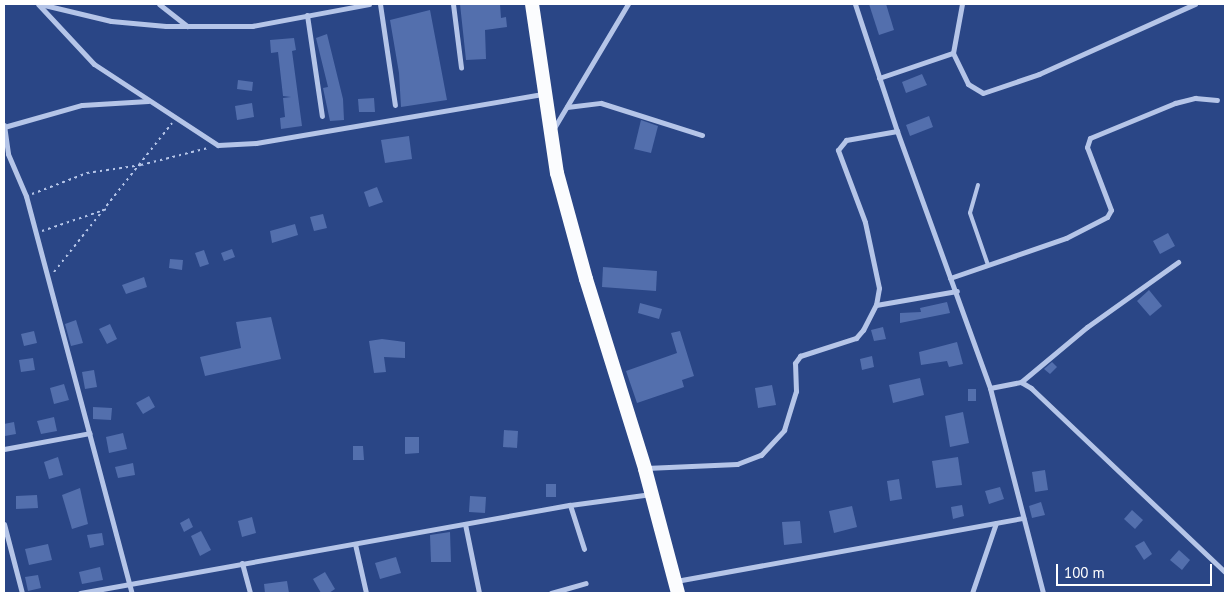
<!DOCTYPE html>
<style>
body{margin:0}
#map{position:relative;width:1229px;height:597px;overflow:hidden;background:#2a4686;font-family:"PT Sans",sans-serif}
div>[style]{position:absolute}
.building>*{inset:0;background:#536fad}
.path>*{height:2px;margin-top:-1px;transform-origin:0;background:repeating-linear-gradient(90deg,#b5c5e8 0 2.5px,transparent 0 6.5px)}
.service>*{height:4px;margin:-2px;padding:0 2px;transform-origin:2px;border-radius:2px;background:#b5c5e8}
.minor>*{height:5px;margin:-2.5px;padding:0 2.5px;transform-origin:2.5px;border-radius:2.5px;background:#b5c5e8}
.trunk>*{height:14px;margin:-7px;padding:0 7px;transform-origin:7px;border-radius:7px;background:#fbfcfe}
span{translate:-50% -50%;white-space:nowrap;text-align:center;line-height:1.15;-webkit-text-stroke:4px #2a4686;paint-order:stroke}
.frame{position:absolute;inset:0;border:5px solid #fff;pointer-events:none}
.scale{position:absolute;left:1056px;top:564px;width:156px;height:22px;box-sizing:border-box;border:2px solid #fff;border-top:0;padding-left:6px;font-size:15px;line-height:18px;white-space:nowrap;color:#fff;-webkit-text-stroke:4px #2a4686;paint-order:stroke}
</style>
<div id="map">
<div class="building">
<i style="clip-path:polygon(460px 4px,500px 4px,501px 18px,506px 17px,507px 27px,485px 30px,486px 59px,466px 60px)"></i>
<i style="clip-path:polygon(869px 4px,886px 4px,894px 30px,879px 35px)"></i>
<i style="clip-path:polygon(430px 10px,447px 100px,401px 107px,399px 73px,390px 20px)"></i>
<i style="clip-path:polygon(327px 34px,343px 99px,344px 120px,330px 121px,323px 88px,328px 87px,316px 38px)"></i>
<i style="clip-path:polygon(294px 38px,296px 50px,292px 51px,302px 126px,281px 129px,280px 118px,285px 117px,283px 98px,291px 97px,283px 96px,278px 52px,271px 53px,270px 40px)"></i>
<i style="clip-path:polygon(922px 74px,927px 85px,906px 93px,902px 82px)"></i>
<i style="clip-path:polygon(238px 80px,253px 82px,252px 91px,237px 89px)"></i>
<i style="clip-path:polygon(374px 98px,375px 112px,359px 112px,358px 99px)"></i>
<i style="clip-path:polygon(252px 103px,254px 117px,237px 120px,235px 106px)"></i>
<i style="clip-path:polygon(929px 116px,933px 127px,910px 136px,906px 125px)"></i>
<i style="clip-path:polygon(641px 120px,658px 126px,651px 153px,634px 149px)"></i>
<i style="clip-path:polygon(409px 136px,412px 159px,385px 163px,381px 140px)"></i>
<i style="clip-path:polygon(377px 187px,383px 202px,369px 207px,364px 192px)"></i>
<i style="clip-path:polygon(323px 214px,327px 228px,314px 231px,310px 217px)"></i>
<i style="clip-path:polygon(295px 224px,298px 235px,272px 243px,270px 231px)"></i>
<i style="clip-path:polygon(1168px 233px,1175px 246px,1160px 254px,1153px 241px)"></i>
<i style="clip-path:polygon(232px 249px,235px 257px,224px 261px,221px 253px)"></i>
<i style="clip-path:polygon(204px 250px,209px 264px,200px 267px,195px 253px)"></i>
<i style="clip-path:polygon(170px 259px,183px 260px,182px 270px,169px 268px)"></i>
<i style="clip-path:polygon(603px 267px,657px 271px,656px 291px,602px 287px)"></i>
<i style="clip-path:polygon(144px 277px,147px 287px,126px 294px,122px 285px)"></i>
<i style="clip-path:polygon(1149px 290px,1162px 306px,1150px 316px,1137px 301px)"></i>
<i style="clip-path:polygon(947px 302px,950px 313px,900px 323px,900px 313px,921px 312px,920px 308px)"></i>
<i style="clip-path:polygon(640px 303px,662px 309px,659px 319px,638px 313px)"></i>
<i style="clip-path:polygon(271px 317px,281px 359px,205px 376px,200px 357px,241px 348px,236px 322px)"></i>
<i style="clip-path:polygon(76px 320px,83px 343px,71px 346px,65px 324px)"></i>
<i style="clip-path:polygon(110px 324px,117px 339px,107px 344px,99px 329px)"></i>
<i style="clip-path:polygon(883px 327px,886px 339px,874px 341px,871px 330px)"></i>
<i style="clip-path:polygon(34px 331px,37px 343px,24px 346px,21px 334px)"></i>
<i style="clip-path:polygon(680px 331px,694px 376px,682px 380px,684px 387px,637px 403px,626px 371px,677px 353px,671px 333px)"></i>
<i style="clip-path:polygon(382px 339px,405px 342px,405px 358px,384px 357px,386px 372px,374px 373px,369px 341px)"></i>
<i style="clip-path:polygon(957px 342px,963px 364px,949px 367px,947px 361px,921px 365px,919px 352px)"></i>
<i style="clip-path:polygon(872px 356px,874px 367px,862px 370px,860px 359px)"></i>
<i style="clip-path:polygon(33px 358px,35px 370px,21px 372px,19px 360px)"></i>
<i style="clip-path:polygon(1052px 362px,1057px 367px,1050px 374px,1044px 369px)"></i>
<i style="clip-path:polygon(94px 370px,97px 387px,85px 389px,82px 372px)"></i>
<i style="clip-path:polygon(920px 378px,924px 395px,893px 403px,889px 385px)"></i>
<i style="clip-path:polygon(64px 384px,69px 400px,54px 404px,50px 388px)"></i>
<i style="clip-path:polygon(772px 385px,776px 405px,758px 408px,755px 388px)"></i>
<i style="clip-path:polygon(968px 389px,976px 389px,976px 401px,968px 401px)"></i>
<i style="clip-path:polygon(149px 396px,155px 407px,143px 414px,136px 403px)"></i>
<i style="clip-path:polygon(93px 407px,112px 408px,111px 420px,93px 419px)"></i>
<i style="clip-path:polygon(963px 412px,969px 443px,950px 447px,945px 416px)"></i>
<i style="clip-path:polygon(54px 417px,57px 431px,41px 434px,37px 421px)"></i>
<i style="clip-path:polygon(14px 422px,16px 434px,5px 436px,4px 424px)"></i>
<i style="clip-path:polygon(504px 430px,518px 431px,517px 448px,503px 447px)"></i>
<i style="clip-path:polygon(123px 433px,127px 449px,109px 453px,106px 437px)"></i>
<i style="clip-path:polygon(405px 437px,419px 437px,419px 453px,405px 454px)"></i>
<i style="clip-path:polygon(353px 446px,363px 446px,364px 460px,353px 460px)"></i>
<i style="clip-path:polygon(58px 457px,63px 475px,49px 479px,44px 462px)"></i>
<i style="clip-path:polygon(958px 457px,962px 485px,936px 488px,932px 461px)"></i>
<i style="clip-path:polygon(133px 463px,135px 475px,118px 478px,115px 467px)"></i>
<i style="clip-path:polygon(1045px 470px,1048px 490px,1035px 492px,1032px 472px)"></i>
<i style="clip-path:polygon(899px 479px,902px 499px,890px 501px,887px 481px)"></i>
<i style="clip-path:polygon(546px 484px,556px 484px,556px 497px,546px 497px)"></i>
<i style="clip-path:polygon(1000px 487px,1004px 499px,989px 504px,985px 491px)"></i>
<i style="clip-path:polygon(80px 488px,88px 524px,72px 529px,62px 495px)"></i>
<i style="clip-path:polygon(37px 495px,38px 508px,16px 509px,16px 496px)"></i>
<i style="clip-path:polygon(470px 496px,486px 497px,485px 513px,469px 512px)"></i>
<i style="clip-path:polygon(1041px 502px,1045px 515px,1032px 518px,1029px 506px)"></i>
<i style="clip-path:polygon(962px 505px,964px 516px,953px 519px,951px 507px)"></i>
<i style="clip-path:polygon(852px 506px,857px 527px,834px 533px,829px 511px)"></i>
<i style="clip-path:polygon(1132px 510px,1143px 520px,1135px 529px,1124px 519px)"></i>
<i style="clip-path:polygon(252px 517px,256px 533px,242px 537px,238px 521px)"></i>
<i style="clip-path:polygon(189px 518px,193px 527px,184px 532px,180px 523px)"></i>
<i style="clip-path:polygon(800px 521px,802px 543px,784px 545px,782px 522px)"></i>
<i style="clip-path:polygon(201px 531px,211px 550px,200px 556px,191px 536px)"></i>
<i style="clip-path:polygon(450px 532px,451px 562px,431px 562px,430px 535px)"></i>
<i style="clip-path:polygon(102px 533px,104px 545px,90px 548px,87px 535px)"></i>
<i style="clip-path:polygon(1144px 541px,1152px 554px,1144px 560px,1135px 546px)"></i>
<i style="clip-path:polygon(48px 544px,52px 560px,29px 565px,25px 549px)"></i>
<i style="clip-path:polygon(1179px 550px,1190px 560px,1182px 570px,1170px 560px)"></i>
<i style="clip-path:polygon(396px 557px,401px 573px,380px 579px,375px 563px)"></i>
<i style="clip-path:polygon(100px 567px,103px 580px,82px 584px,79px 572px)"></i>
<i style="clip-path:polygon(325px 572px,335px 589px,329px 593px,321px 593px,313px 579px)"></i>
<i style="clip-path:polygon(38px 575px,41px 588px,28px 591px,25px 577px)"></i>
<i style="clip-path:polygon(287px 581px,289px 593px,265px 593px,264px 584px)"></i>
</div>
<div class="path">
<i style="left:32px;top:194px;width:59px;rotate:-20.9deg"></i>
<i style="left:87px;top:173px;width:55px;rotate:-8.4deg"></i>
<i style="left:141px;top:165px;width:69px;rotate:-14.2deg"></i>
<i style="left:42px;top:231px;width:69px;rotate:-18.7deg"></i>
<i style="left:54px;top:272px;width:190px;rotate:-51.6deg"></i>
</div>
<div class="service">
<i style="left:978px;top:185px;width:29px;rotate:106deg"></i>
<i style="left:970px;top:213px;width:55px;rotate:70.9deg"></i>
</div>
<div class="minor">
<i style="left:38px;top:4px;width:82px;rotate:47deg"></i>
<i style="left:94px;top:64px;width:148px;rotate:33.2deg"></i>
<i style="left:218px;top:145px;width:38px;rotate:-3deg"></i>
<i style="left:256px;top:143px;width:292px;rotate:-9.7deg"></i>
<i style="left:40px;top:4px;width:73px;rotate:13.5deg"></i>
<i style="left:111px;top:21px;width:55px;rotate:5.2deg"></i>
<i style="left:166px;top:26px;width:86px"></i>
<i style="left:252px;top:26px;width:119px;rotate:-10.6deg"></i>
<i style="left:159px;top:4px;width:36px;rotate:38deg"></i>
<i style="left:380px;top:4px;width:102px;rotate:81.6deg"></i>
<i style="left:453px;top:4px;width:64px;rotate:82.8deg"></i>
<i style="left:855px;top:4px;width:134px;rotate:71.7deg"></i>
<i style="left:897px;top:131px;width:273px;rotate:70.1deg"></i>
<i style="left:990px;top:388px;width:212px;rotate:75.5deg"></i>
<i style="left:307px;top:15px;width:102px;rotate:81.6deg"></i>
<i style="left:953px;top:53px;width:50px;rotate:-79.6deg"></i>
<i style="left:879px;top:78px;width:78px;rotate:-18.7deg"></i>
<i style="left:953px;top:53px;width:34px;rotate:64deg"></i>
<i style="left:968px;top:84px;width:17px;rotate:31deg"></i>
<i style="left:983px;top:93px;width:59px;rotate:-18.7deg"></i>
<i style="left:1039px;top:74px;width:171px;rotate:-24.2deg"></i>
<i style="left:567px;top:107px;width:34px;rotate:-7deg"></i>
<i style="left:601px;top:103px;width:106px;rotate:17.6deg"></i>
<i style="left:4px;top:125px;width:29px;rotate:82deg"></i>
<i style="left:8px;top:154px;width:46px;rotate:66.8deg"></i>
<i style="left:26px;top:196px;width:411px;rotate:75.1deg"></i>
<i style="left:4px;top:127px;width:81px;rotate:-15.8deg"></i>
<i style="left:82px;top:105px;width:66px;rotate:-3.5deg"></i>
<i style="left:554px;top:128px;width:144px;rotate:-59.2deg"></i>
<i style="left:950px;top:278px;width:123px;rotate:-19deg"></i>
<i style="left:1066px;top:238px;width:46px;rotate:-27.1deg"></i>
<i style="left:1107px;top:217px;width:8px;rotate:-60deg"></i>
<i style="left:1111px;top:210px;width:67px;rotate:-110.9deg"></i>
<i style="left:1087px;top:147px;width:9px;rotate:-72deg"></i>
<i style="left:1090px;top:138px;width:92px;rotate:-22.4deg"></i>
<i style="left:1175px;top:103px;width:21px;rotate:-14deg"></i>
<i style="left:1195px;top:98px;width:22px;rotate:5deg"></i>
<i style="left:876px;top:305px;width:82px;rotate:-9.8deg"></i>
<i style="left:1021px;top:382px;width:86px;rotate:-39.8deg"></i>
<i style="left:1087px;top:327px;width:112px;rotate:-35.5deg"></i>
<i style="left:990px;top:388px;width:32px;rotate:-11deg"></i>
<i style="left:1021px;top:382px;width:12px;rotate:31deg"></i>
<i style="left:1031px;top:388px;width:267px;rotate:43.5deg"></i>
<i style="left:4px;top:449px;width:87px;rotate:-10.5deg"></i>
<i style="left:646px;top:468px;width:91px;rotate:-2.5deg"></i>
<i style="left:737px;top:464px;width:26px;rotate:-21deg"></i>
<i style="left:761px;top:455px;width:34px;rotate:-47deg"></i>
<i style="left:784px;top:430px;width:41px;rotate:-72.9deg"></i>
<i style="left:796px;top:391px;width:28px;rotate:-92deg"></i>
<i style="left:795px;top:363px;width:9px;rotate:-54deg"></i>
<i style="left:800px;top:356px;width:59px;rotate:-17.8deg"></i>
<i style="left:856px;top:338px;width:11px;rotate:-49deg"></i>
<i style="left:863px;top:330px;width:28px;rotate:-63deg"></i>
<i style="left:876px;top:305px;width:17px;rotate:-80deg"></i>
<i style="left:879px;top:288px;width:67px;rotate:-102deg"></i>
<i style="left:865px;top:222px;width:77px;rotate:-110.6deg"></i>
<i style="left:838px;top:150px;width:13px;rotate:-51deg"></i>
<i style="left:846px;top:140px;width:52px;rotate:-10deg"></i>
<i style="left:570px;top:505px;width:46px;rotate:72.3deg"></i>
<i style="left:4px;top:524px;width:71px;rotate:75.4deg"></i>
<i style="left:465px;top:524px;width:70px;rotate:78.5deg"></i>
<i style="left:355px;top:544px;width:50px;rotate:77.3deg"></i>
<i style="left:242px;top:563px;width:31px;rotate:75deg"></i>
<i style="left:676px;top:581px;width:353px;rotate:-10.3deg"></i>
<i style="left:80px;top:593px;width:498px;rotate:-10.2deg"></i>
<i style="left:570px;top:505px;width:82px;rotate:-7.7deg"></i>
<i style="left:551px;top:593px;width:36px;rotate:-16deg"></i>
<i style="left:972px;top:593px;width:74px;rotate:-71.1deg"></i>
</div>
<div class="trunk">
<i style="left:532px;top:4px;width:171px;rotate:81.6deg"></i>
<i style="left:557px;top:173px;width:110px;rotate:74.7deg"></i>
<i style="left:586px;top:279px;width:199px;rotate:72.7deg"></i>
<i style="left:645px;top:469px;width:128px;rotate:75.1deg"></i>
</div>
<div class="frame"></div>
<div class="scale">100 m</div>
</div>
